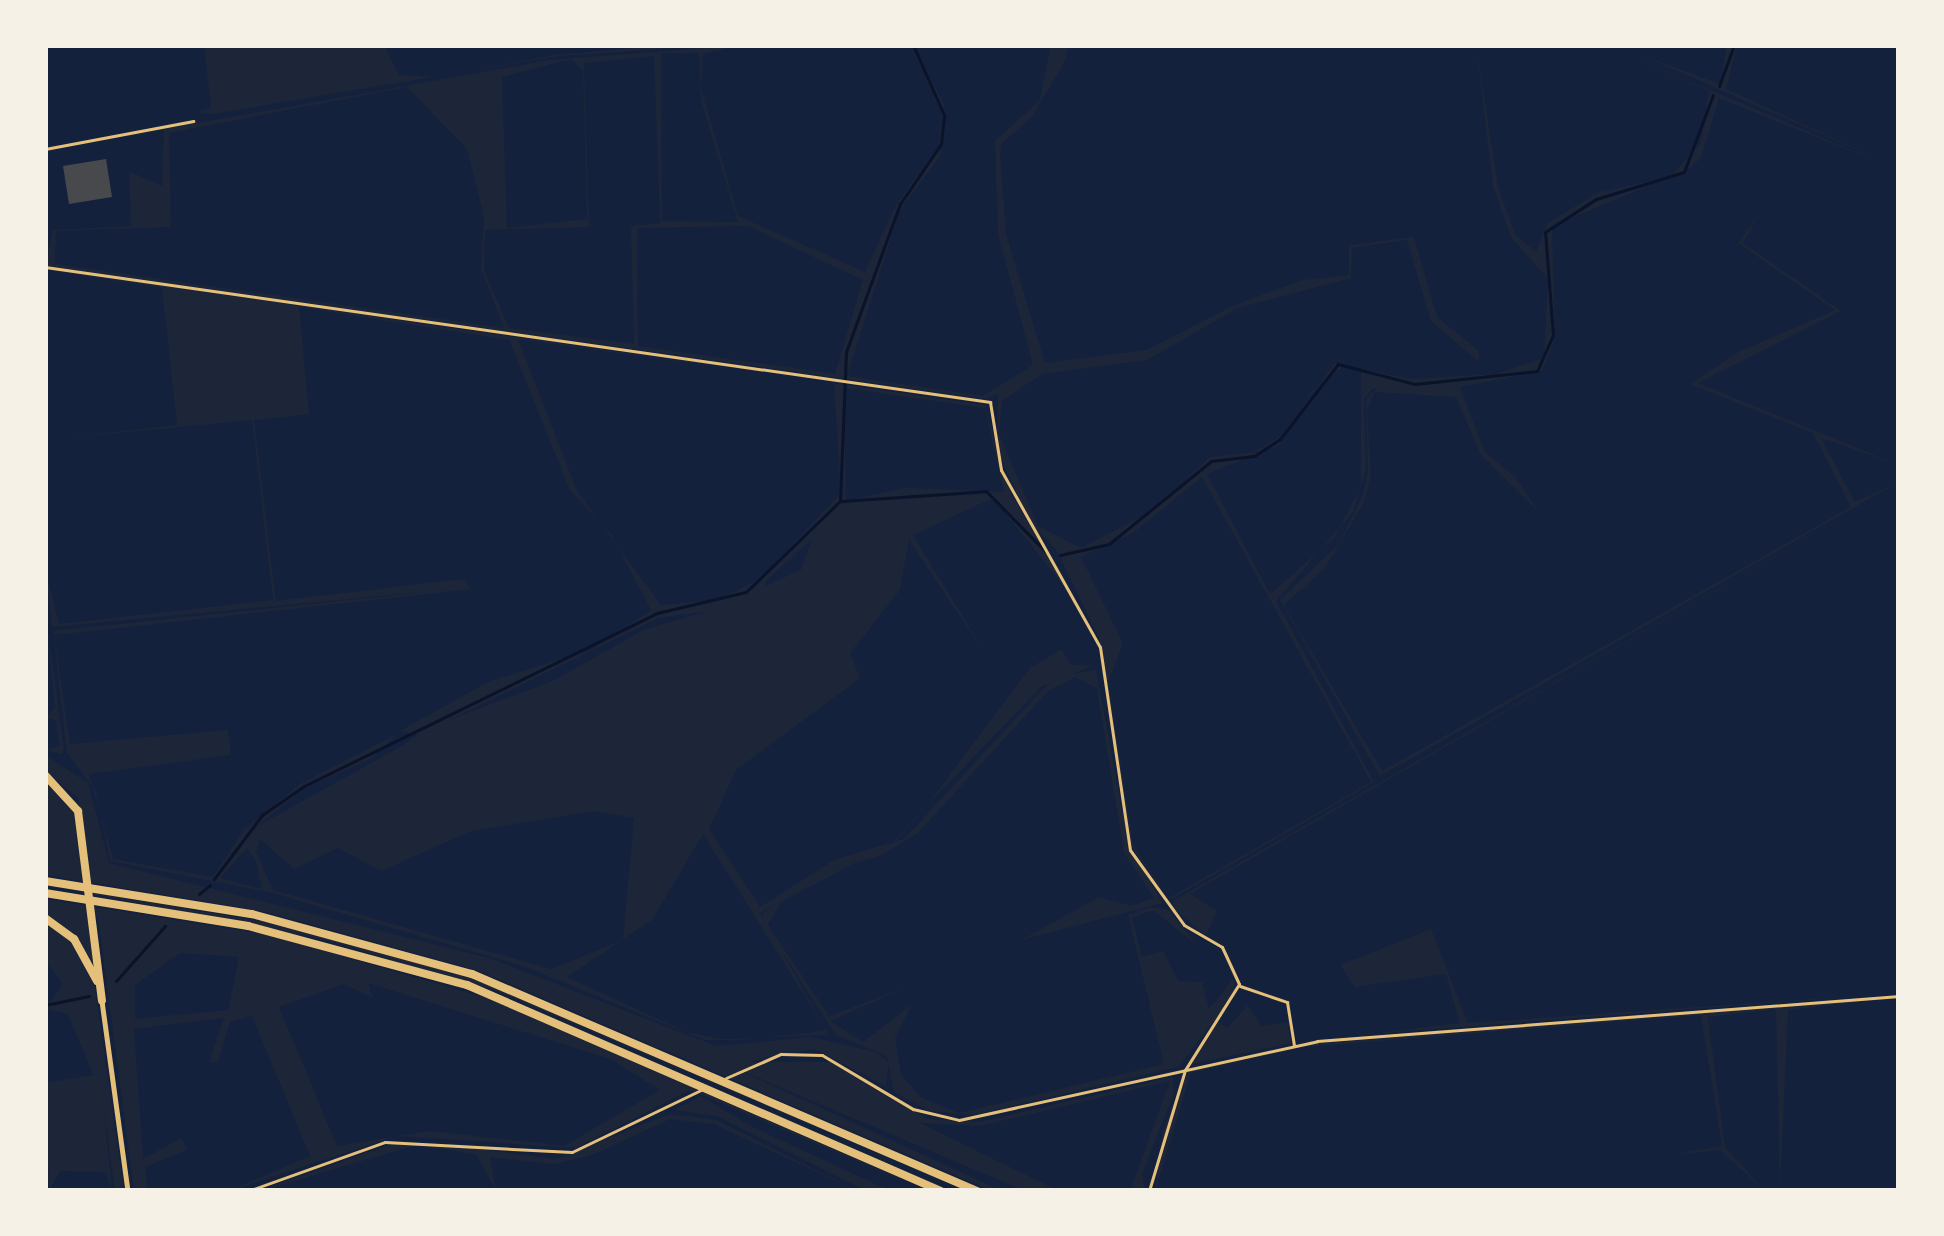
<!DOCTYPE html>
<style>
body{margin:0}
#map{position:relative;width:1944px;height:1236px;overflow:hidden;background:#14213d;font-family:"DejaVu Sans",sans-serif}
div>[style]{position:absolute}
.green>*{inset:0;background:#1d2539}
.stream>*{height:3px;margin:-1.5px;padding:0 1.5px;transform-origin:1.5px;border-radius:1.5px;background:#0b132b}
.building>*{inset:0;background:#48494c}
.minor>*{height:3px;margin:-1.5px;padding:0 1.5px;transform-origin:1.5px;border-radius:1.5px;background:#e5c07b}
.tertiary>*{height:3px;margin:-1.5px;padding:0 1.5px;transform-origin:1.5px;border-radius:1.5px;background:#e5c07b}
.secondary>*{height:4.5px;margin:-2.25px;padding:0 2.25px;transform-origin:2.25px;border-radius:2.25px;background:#e5c07b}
.motorway>*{height:8px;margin:-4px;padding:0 4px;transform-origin:4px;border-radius:4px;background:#e5c07b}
span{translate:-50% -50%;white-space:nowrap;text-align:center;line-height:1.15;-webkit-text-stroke:12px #f6f1e7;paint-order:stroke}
.frame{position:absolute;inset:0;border:48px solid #f6f1e7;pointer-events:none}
</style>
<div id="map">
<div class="green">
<i style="clip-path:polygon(204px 45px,384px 45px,399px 75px,435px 77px,555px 55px,632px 48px,718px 45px,558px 56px,213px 114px,196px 112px,211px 107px)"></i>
<i style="clip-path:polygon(evenodd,743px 45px,703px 54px,701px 88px,738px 216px,865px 272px,896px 205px,939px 145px,942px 115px,911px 45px,944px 104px,940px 157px,900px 209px,847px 376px,983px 396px,1033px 365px,998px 234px,995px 141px,1040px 100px,1051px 45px,1069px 45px,1064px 63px,1031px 118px,1002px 143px,1000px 153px,1006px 234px,1045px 363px,1146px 350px,1237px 304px,1303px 280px,1349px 275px,1349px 245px,1414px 237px,1437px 317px,1479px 351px,1479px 362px,1431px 321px,1407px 240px,1352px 248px,1351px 278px,1238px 308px,1147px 360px,1042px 374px,1002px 401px,999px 434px,1038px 526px,1081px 548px,1151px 512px,1210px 457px,1255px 452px,1281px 436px,1335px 363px,1409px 379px,1496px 374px,1544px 358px,1548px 279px,1511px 237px,1493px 186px,1476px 45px,1498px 187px,1515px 234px,1536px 252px,1548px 223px,1597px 193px,1671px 176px,1700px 144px,1709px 91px,1603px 45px,1899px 170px,1719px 98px,1701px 158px,1689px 169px,1552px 226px,1555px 338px,1542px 371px,1460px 387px,1484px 451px,1515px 477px,1539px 512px,1481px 455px,1456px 397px,1374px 392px,1367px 410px,1371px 475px,1364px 502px,1325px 568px,1284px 605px,1382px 771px,1851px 507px,1813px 433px,1690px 384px,1739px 352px,1835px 310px,1738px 243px,1761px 211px,1743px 243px,1841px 311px,1698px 383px,1899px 465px,1821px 438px,1855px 502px,1899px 482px,1380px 776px,1280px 600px,1338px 545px,1363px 495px,1368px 473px,1366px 404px,1367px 397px,1378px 388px,1372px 389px,1364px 399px,1366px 468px,1353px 512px,1276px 601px,1374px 782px,1170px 900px,1132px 847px,1099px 638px,1056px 549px,1030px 523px,997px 450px,998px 394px,986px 399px,45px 266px,53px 230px,131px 226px,129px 171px,162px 186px,164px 129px,550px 60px,743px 45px,661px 53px,699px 53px,701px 100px,738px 222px,662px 221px,661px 53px,743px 45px,654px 56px,660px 223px,631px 226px,634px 344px,509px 328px,484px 271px,485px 230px,589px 227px,584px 63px,654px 56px,743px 45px,571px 59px,583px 70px,587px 219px,507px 228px,502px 77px,571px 59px,743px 45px,407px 87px,467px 149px,484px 216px,481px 269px,504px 328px,55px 264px,56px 231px,171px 227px,169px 133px,407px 87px,743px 45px,748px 226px,863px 280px,835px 374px,638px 346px,637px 228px,748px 226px,743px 45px,1345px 365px,1361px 371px,1361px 487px,1334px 538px,1270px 594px,1207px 474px,1279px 445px,1312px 391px,1345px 365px,743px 45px,1202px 477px,1371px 782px,1169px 898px,1133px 845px,1108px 683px,1123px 643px,1081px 557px,1133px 533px,1202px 477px)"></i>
<i style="clip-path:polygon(1727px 45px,1737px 45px,1726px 89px,1899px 168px,1641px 55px,1720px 84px)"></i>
<i style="clip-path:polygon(evenodd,45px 269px,985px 405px,1011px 494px,1076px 601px,993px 498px,913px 535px,990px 661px,909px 540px,900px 590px,850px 653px,860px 678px,736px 770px,709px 829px,760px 907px,834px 860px,893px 842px,928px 805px,896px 841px,760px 913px,829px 1035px,704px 1040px,526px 967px,269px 892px,110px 861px,96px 792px,67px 753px,53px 631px,465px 588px,52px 627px,45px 568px,59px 624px,273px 600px,252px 420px,45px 440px,177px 425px,162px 288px,45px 269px,299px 307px,509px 340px,570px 490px,611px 534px,651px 610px,591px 650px,490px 681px,400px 731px,418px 735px,398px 748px,256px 827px,303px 789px,372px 758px,397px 734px,300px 784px,244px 830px,213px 877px,113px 859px,89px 774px,231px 755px,228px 730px,70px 744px,54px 635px,471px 589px,463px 579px,276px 601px,254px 420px,309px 414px,299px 307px,45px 269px,518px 339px,834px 383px,841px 493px,760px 579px,716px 600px,661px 605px,577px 491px,518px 339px,45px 269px,844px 388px,985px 408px,1004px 492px,905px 488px,846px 501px,844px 388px,45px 269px,812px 539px,801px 570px,765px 586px,767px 580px,812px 539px,45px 269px,708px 611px,643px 630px,555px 680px,449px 720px,658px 618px,708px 611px,45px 269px,595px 811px,634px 818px,623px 940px,551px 969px,273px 890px,256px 852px,260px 839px,294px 869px,338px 848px,381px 871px,471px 831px,595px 811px,45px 269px,703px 834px,825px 1028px,823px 1031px,731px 1041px,686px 1032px,567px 977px,652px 920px,703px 834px,45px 269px,247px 848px,256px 861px,262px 889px,220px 878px,247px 848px)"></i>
<i style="clip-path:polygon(1899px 485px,1190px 894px,1217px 911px,1206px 936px,1173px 908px,1173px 901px)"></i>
<i style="clip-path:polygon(45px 610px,64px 750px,61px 754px,45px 750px,60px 746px,56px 720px,45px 718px,55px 708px)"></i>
<i style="clip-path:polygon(1061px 649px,1071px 665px,1094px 665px,1041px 687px,929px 803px,1030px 668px)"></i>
<i style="clip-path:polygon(1096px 670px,1129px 847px,1163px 903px,1021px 940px,1099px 897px,1132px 906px,1154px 898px,1124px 853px,1097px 688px,1075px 677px,1047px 692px,918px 833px,880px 856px,842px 866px,781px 902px,768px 925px,829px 1016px,910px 986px,830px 1021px,863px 1042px,912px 1004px,895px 1038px,901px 1074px,920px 1097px,959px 1113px,1164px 1064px,1128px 915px,1151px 907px,1169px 910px,1197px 945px,1153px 910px,1132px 918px,1142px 957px,1163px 951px,1178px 981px,1202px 982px,1209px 1009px,1234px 978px,1234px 996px,1178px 1067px,974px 1115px,929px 1111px,894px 1092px,887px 1056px,836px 1035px,773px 938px,763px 921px,763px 913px,835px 867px,905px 838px,1044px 688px,1060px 676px)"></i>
<i style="clip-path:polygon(45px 755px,88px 783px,109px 863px,489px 958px,716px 1046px,811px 1037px,875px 1052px,889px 1063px,886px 1086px,814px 1049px,747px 1062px,835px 1062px,928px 1119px,979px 1122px,1173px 1077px,1173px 1095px,1142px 1174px,1145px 1191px,1130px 1191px,1170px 1081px,980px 1126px,920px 1123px,1059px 1191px,1025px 1191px,728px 1065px,1002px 1191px,992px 1191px,480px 971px,266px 912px,45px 875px,45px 777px,71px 798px,91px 870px,78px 798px,45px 771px)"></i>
<i style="clip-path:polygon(45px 885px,290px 926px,470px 978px,567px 1013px,968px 1191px,497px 991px,322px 939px)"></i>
<i style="clip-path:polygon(evenodd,45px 899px,269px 935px,496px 1001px,927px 1191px,690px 1090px,576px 1148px,397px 1136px,229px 1191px,310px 1156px,252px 1016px,230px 1022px,218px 1062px,209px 1062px,224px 1018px,134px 1029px,143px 1159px,182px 1138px,187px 1150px,145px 1167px,148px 1191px,134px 1191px,98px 917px,89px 917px,96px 970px,45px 914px,45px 899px,180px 953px,239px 957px,228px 1010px,135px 1019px,135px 985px,180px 953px,45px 899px,368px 983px,610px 1059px,660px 1090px,564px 1146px,430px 1131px,337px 1146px,279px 1007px,344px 984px,373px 998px,368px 983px)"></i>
<i style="clip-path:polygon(45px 922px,71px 942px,95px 988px,124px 1191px,115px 1191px,104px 1111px,112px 1191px,106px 1172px,60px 1171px,49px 1191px,45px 1083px,93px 1075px,68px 1014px,45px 1009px,63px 984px,45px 961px)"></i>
<i style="clip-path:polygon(1431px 929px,1468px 1023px,1899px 993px,1370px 1034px,1460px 1023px,1446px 974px,1355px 987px,1340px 965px)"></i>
<i style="clip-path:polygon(1899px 997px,1788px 1010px,1780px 1191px,1776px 1009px,1708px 1017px,1725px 1147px,1765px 1191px,1720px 1150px,1671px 1155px,1722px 1146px,1701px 1015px,1303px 1047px,1191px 1073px,1155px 1191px,1163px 1130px,1189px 1071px,1313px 1044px)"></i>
<i style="clip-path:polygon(1248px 1005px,1261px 1026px,1288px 1022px,1291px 1043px,1192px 1064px,1216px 1020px,1227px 1028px)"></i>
<i style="clip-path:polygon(701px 1096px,752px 1127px,891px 1191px,866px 1191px,717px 1116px,674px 1110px)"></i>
<i style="clip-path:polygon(669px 1114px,717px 1120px,857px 1191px,714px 1124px,670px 1119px,595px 1154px,554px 1164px,490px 1157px,496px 1191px,476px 1154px,417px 1145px,259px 1191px,391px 1144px,457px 1146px,556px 1159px)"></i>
</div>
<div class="stream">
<i style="left:1719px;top:86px;width:44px;rotate:-69.9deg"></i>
<i style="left:841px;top:501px;width:145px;rotate:-3.9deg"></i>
<i style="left:986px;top:491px;width:87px;rotate:45.5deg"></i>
<i style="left:1060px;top:555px;width:50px;rotate:-12.7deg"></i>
<i style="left:1109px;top:544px;width:132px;rotate:-39.1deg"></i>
<i style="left:1211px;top:461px;width:43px;rotate:-6.6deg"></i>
<i style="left:1254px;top:456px;width:31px;rotate:-33deg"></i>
<i style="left:1280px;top:439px;width:95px;rotate:-52.3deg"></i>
<i style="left:1338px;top:364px;width:80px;rotate:14.6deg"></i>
<i style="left:1415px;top:384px;width:123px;rotate:-6.1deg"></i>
<i style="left:1537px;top:371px;width:39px;rotate:-66deg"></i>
<i style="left:1553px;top:335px;width:103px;rotate:-94.4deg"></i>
<i style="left:1545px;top:232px;width:61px;rotate:-32.9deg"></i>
<i style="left:1596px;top:199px;width:92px;rotate:-17.1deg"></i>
<i style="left:1684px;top:172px;width:82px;rotate:-69.4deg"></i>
<i style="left:214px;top:879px;width:80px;rotate:-53.1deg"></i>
<i style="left:262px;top:815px;width:51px;rotate:-34.6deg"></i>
<i style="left:304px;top:786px;width:393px;rotate:-26.1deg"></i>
<i style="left:657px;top:613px;width:91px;rotate:-13.3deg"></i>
<i style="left:746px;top:592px;width:131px;rotate:-44.1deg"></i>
<i style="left:840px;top:501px;width:149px;rotate:-87.7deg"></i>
<i style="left:846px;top:352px;width:158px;rotate:-70deg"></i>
<i style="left:900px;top:204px;width:73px;rotate:-55.7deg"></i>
<i style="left:941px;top:144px;width:29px;rotate:-84deg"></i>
<i style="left:944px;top:115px;width:77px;rotate:-113.9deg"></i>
<i style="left:199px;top:894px;width:14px;rotate:-39deg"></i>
<i style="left:116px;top:981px;width:74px;rotate:-48.3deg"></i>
<i style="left:45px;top:1005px;width:45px;rotate:-11.6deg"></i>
</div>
<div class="building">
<i style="clip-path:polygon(106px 159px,112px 197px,69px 204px,63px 166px)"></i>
</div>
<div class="minor">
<i style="left:45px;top:149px;width:151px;rotate:-10.7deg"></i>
<i style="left:45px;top:267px;width:955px;rotate:8.13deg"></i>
<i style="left:990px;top:402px;width:69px;rotate:80.8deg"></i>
<i style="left:1001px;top:470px;width:203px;rotate:60.8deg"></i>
<i style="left:1100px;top:647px;width:205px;rotate:81.6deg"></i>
<i style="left:1130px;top:850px;width:92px;rotate:54.2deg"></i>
<i style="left:1184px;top:925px;width:44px;rotate:30.1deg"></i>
<i style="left:1222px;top:947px;width:41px;rotate:65.3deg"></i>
<i style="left:1239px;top:984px;width:102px;rotate:122.1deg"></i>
<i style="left:1185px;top:1070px;width:126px;rotate:106.6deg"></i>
<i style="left:1240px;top:986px;width:50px;rotate:18.8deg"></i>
<i style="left:1287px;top:1002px;width:44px;rotate:80.8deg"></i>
</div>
<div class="tertiary">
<i style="left:726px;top:1078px;width:60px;rotate:-23.6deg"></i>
<i style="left:781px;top:1054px;width:41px;rotate:1.4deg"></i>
<i style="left:822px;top:1055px;width:106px;rotate:30.7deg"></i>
<i style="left:913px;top:1109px;width:47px;rotate:13.4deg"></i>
<i style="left:959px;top:1120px;width:367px;rotate:-12.4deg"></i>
<i style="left:1317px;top:1041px;width:584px;rotate:-4.42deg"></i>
<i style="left:248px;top:1191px;width:145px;rotate:-19.7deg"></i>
<i style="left:385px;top:1142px;width:187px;rotate:3.1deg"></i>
<i style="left:572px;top:1152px;width:143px;rotate:-25.7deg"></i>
</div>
<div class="secondary">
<i style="left:102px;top:1001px;width:192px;rotate:82.2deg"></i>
</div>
<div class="motorway">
<i style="left:45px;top:775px;width:49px;rotate:47.5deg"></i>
<i style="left:78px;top:811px;width:191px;rotate:82.8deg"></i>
<i style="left:45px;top:881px;width:210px;rotate:9.1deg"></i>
<i style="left:252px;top:914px;width:228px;rotate:15.3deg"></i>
<i style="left:472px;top:974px;width:550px;rotate:23.25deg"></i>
<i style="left:45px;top:893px;width:206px;rotate:9.2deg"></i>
<i style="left:248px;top:926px;width:227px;rotate:15.1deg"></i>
<i style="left:467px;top:985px;width:517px;rotate:23.49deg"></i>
<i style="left:45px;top:918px;width:36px;rotate:36deg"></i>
<i style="left:74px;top:939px;width:48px;rotate:61.3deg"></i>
</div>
<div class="frame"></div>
</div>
